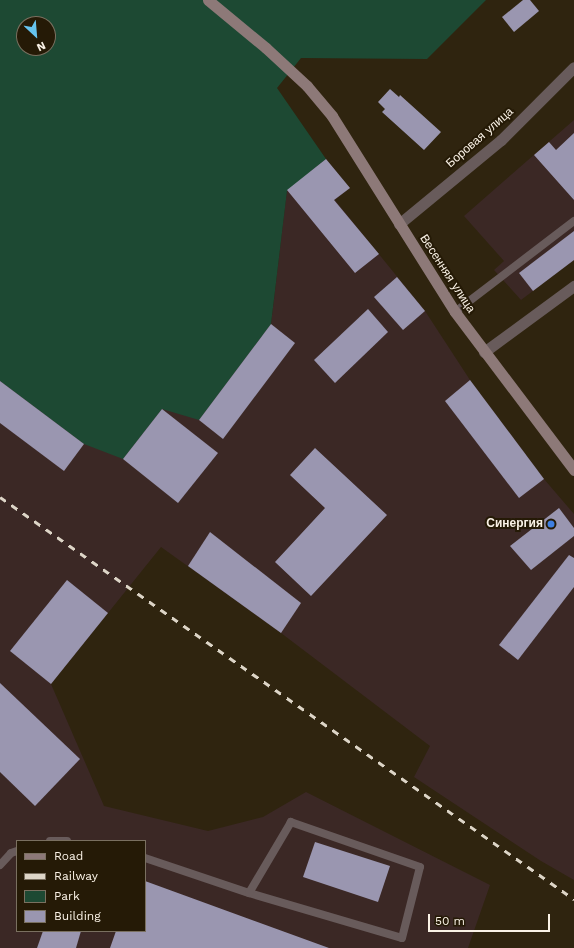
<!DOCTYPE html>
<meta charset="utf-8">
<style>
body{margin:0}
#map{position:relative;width:574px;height:948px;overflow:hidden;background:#2f240f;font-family:"Work Sans",sans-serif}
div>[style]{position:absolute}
.industrial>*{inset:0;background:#3b2825}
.green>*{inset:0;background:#1d4933}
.building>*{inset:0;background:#9a96b0}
.service>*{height:8px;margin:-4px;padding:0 4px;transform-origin:4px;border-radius:4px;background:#685b5b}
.minor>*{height:11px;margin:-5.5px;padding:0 5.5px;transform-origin:5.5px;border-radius:5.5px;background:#685b5b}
.secondary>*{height:11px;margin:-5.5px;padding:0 5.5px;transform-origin:5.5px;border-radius:5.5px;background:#8d7978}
.rail>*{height:3px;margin-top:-1.5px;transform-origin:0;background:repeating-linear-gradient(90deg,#ddd5c7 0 7px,transparent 0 14px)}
.dots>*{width:11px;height:11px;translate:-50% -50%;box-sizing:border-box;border:2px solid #251a06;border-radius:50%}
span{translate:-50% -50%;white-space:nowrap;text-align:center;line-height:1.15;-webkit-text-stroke:4px #251a06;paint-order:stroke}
.street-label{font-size:12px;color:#faf2e6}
.poi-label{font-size:12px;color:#faf2e6;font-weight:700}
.right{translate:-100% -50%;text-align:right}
.legend{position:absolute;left:16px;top:840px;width:130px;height:92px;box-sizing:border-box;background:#251a06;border:1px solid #7a7060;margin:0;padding:5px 7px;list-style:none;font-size:12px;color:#faf2e6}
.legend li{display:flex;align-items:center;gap:8px;height:20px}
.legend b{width:20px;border:1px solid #7a7060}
.north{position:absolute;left:16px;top:16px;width:40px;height:40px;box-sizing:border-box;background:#251a06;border:1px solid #7a7060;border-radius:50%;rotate:154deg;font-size:11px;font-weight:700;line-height:16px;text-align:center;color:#faf2e6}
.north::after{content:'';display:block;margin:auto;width:14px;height:18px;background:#66c4ef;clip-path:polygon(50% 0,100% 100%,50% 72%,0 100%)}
.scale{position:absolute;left:428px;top:914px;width:122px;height:18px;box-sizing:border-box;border:2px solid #faf2e6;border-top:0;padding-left:5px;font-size:12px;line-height:14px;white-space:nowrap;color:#faf2e6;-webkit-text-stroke:3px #251a06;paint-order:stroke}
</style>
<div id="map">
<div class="industrial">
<i style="clip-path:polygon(574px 120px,574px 260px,521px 300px,494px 270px,504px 261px,464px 216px)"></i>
<i style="clip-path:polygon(evenodd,326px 159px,350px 188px,335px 200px,425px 311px,470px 380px,544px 479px,574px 514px,574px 880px,541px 861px,414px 777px,430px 746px,281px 633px,161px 547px,51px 684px,104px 806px,208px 831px,263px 817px,306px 792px,490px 885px,468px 948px,0 948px,0 381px,162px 409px,271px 324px,287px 190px,326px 159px,17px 841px,145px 841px,145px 931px,17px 931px,17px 841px)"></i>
</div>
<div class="green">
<i style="clip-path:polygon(evenodd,0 0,486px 0,427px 59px,301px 58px,277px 88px,326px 159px,287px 191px,271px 324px,199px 420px,162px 409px,123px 459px,84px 444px,0 381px,0 0,24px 24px,48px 24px,48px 48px,24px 48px,24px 24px)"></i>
</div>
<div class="building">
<i style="clip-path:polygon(523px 0,530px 0,539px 11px,514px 32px,502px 17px)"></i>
<i style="clip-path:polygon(390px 89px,399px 97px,400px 95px,441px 132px,424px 150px,382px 112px,385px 109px,378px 102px)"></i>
<i style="clip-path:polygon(574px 133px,574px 200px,534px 155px,549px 142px,556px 150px)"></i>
<i style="clip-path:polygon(326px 159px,350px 188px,334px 200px,379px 254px,355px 273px,287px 190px)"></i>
<i style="clip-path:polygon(574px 231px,574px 260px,533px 291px,519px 273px)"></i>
<i style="clip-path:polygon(397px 277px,425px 311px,403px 330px,374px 297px)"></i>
<i style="clip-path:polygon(368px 309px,388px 332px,335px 383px,314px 360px)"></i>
<i style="clip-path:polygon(271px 324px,295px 343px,223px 439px,199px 420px)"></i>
<i style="clip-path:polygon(470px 380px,544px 479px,519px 498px,445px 401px)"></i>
<i style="clip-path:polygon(0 381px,84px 444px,64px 471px,0 423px)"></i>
<i style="clip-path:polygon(162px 409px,218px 453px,178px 503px,123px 459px)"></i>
<i style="clip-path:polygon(315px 448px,387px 515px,311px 596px,275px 562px,325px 508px,290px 475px)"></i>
<i style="clip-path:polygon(559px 508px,574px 528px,574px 536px,531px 570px,510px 546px)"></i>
<i style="clip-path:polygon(210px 532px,301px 603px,281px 633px,188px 566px)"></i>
<i style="clip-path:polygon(569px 555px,574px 558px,574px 587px,518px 660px,499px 645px)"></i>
<i style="clip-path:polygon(67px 580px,108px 613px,51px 684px,10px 651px)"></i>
<i style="clip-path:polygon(0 683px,80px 759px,35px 806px,0 772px)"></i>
<i style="clip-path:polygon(315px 842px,390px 866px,378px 902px,303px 877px)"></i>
<i style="clip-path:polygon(145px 881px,329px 948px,110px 948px,116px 931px,145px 931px)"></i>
<i style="clip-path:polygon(43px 931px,81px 931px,76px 948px,37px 948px)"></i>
</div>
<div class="service">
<i style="left:455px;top:312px;width:150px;rotate:-37.4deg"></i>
<i style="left:50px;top:841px;width:17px"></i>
<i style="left:145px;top:858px;width:110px;rotate:18.6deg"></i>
<i style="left:249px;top:893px;width:159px;rotate:16.4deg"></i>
<i style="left:402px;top:938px;width:73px;rotate:-75.8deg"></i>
<i style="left:420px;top:867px;width:137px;rotate:-160.8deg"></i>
<i style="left:291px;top:822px;width:82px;rotate:120.6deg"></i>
<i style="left:0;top:865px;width:16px;rotate:-47deg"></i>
<i style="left:11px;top:853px;width:6px;rotate:-18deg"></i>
</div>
<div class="minor">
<i style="left:399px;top:224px;width:132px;rotate:-39.5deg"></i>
<i style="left:501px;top:140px;width:103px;rotate:-45deg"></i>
<i style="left:484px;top:352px;width:112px;rotate:-36.3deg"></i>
</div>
<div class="secondary">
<i style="left:208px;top:0;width:75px;rotate:39.6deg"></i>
<i style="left:266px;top:48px;width:56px;rotate:42.8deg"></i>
<i style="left:307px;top:86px;width:39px;rotate:50deg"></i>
<i style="left:332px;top:116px;width:231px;rotate:57.9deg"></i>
<i style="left:455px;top:312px;width:198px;rotate:53deg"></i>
</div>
<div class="rail">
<i style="left:0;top:497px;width:701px;rotate:35.01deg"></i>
</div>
<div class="dots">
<i style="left:551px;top:524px;background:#3f7fe0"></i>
</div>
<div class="street-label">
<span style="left:480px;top:138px;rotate:-41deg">Боровая улица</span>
<span style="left:447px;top:274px;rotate:57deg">Весенняя улица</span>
</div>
<div class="poi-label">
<span class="right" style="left:543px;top:524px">Синергия</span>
</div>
<ul class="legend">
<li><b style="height:5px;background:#8d7978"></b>Road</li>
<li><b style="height:5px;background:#ddd5c7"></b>Railway</li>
<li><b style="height:11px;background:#1d4933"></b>Park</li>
<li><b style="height:11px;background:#9a96b0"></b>Building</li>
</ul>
<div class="north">N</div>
<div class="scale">50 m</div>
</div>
